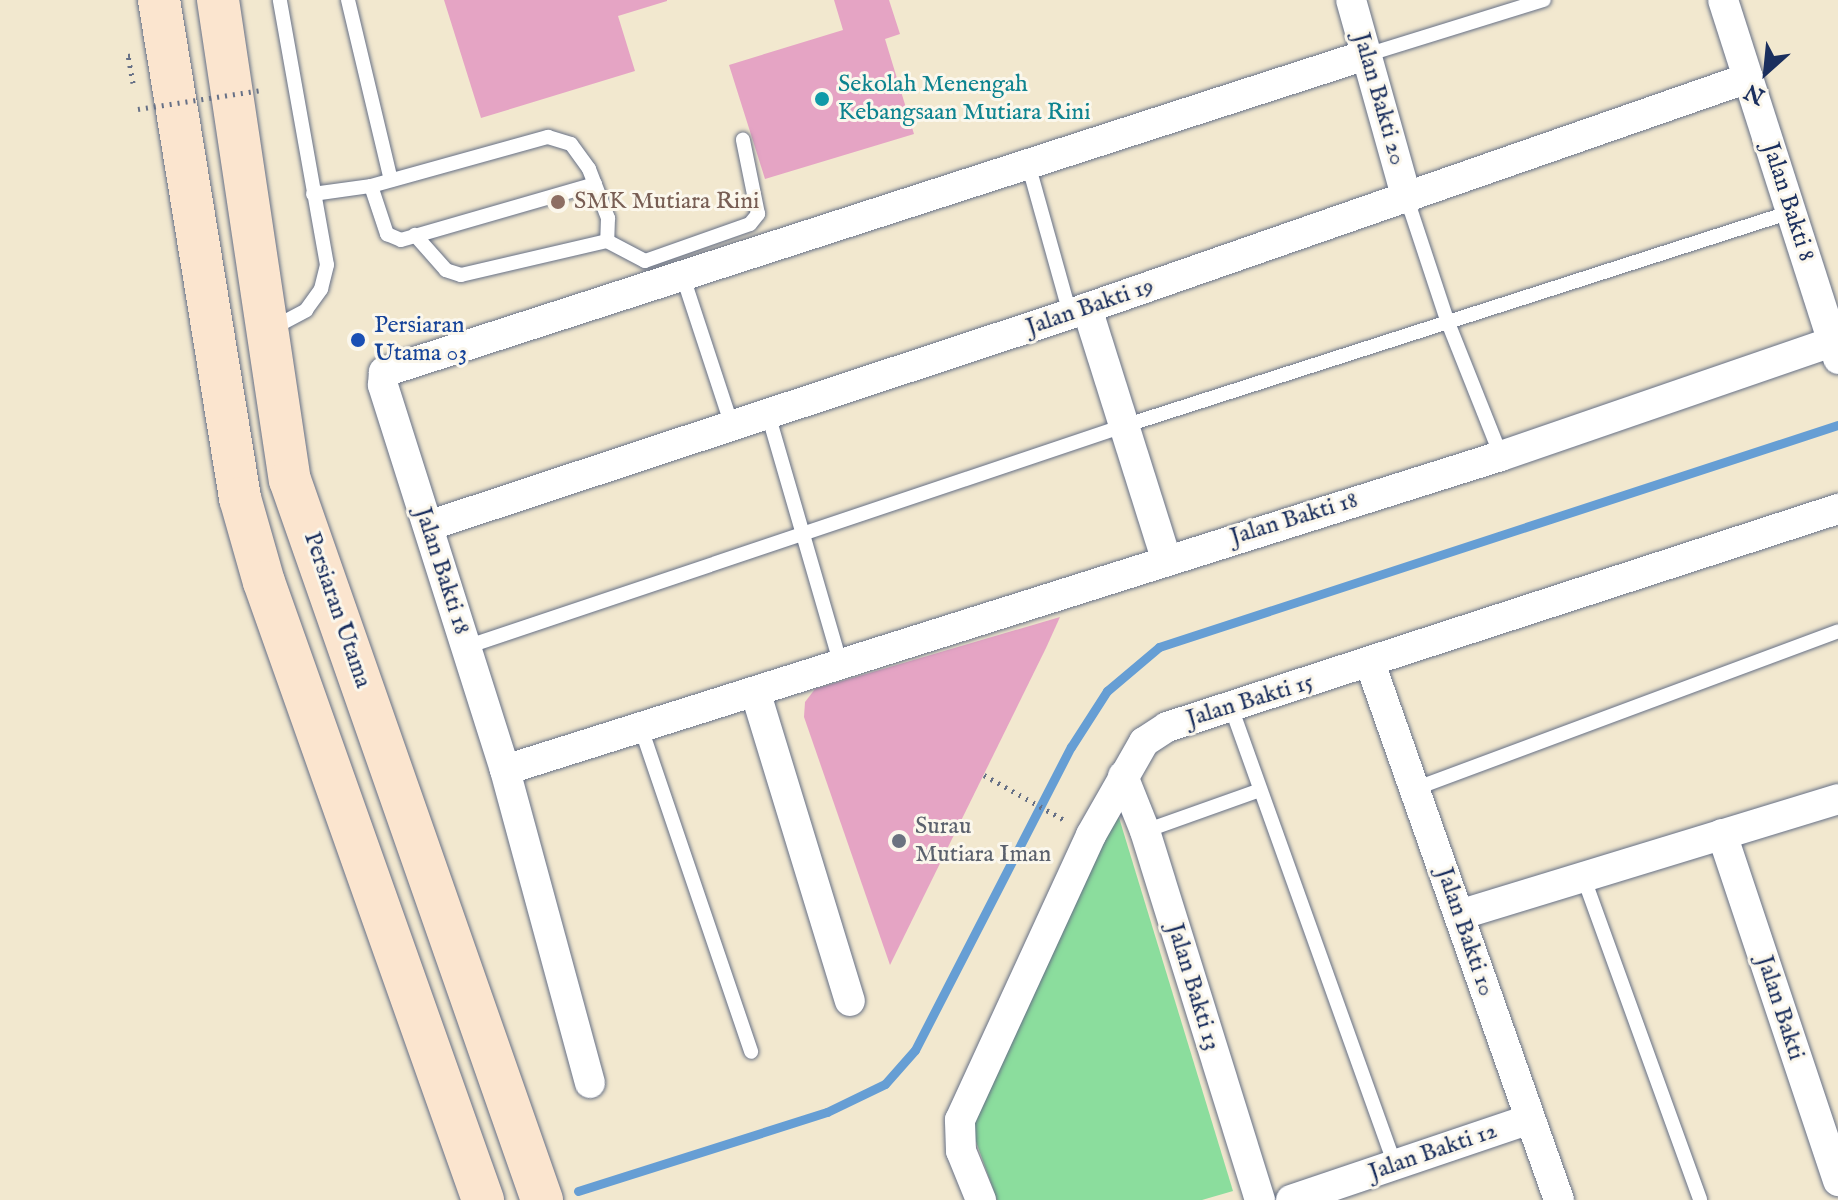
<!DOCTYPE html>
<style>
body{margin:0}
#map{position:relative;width:1838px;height:1200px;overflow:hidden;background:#f2e8cf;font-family:"IM FELL English",serif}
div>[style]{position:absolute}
.green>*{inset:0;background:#8bdd9d}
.stream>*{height:9px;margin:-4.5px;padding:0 4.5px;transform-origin:4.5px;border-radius:4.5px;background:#669ed4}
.building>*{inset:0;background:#e5a4c4}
.path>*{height:5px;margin-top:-2.5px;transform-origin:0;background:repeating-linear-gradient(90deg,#667086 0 2px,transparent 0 8px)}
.roads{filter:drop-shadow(0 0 2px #667086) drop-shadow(0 0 2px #667086)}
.lane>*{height:14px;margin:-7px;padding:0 7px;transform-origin:7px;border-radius:7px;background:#fff}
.street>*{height:30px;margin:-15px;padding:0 15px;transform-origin:15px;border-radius:15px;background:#fff}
.secondary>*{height:42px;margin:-21px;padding:0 21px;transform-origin:21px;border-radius:21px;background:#fbe5cf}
.path-bridge>*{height:5px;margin-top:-2.5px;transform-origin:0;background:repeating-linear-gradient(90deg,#667086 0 2px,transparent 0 8px)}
.dots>*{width:22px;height:22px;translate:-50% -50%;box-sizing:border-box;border:4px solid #fbf7ec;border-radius:50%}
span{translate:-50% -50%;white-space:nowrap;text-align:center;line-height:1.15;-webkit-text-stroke:6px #fbf7ec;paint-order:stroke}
.culture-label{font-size:24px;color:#0d838f}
.left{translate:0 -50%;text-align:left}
.street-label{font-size:24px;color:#1b2f5e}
.education-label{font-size:24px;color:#785e54}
.transit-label{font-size:24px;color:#164399}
.worship-label{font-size:24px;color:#5b616d}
.north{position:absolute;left:1726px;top:32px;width:80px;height:80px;-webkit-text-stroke:6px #fbf7ec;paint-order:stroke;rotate:207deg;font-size:22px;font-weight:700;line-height:32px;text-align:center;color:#1b2f5e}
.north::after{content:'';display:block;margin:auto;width:28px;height:36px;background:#1b2f5e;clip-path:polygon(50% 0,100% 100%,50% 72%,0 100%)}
</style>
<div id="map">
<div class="green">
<i style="clip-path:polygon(1113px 798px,1233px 1191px,1202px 1200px,997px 1200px,969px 1122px)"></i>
</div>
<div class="stream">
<i style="left:578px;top:1191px;width:261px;rotate:-17.6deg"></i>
<i style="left:827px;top:1112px;width:64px;rotate:-25.8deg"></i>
<i style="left:885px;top:1084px;width:45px;rotate:-48.6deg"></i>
<i style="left:915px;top:1050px;width:341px;rotate:-62.8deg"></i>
<i style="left:1071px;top:747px;width:67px;rotate:-57.3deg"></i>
<i style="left:1107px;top:691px;width:68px;rotate:-40.2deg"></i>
<i style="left:1159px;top:647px;width:714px;rotate:-18.11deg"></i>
</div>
<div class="building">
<i style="clip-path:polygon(444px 0,667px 0,667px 1px,618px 16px,635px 71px,481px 118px)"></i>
<i style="clip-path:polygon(834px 0,889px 0,900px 34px,885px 39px,914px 134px,765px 179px,729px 65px,843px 30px)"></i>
<i style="clip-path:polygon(1060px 617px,1046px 648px,890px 965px,804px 717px,805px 702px,815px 689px)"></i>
</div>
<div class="path">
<i style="left:133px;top:83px;width:27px;rotate:-100deg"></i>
<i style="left:128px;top:56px;width:6px;rotate:-9deg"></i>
<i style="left:984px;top:775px;width:94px;rotate:29.3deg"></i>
</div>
<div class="roads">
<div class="lane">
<i style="left:348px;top:0;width:185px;rotate:76.6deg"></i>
<i style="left:1366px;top:55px;width:186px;rotate:-17.2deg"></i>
<i style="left:1029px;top:167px;width:153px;rotate:74.4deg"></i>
<i style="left:371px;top:186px;width:51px;rotate:71.6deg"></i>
<i style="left:387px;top:234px;width:15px;rotate:23deg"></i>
<i style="left:401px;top:240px;width:202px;rotate:-16.1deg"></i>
<i style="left:313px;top:194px;width:59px;rotate:-7.9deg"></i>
<i style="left:371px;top:186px;width:184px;rotate:-15.5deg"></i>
<i style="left:548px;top:137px;width:24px;rotate:17deg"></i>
<i style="left:571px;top:144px;width:31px;rotate:54deg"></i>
<i style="left:589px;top:169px;width:53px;rotate:68.8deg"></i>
<i style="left:608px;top:218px;width:23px;rotate:92deg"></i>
<i style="left:607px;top:241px;width:150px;rotate:166.9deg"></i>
<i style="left:461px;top:275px;width:16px;rotate:-162deg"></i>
<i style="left:446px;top:270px;width:47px;rotate:-131.5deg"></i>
<i style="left:1407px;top:199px;width:127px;rotate:71.7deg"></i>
<i style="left:1447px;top:320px;width:146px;rotate:68.3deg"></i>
<i style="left:607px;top:241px;width:43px;rotate:27.8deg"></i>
<i style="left:645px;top:261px;width:111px;rotate:-19.4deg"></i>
<i style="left:750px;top:224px;width:13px;rotate:-51deg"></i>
<i style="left:758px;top:214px;width:76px;rotate:-101.5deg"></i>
<i style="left:683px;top:277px;width:157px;rotate:71.8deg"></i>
<i style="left:271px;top:329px;width:40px;rotate:-28deg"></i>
<i style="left:306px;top:310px;width:26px;rotate:-54deg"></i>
<i style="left:321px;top:289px;width:25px;rotate:-76deg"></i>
<i style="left:327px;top:265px;width:269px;rotate:-100.1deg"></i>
<i style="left:768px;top:414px;width:261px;rotate:73.8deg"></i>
<i style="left:466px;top:647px;width:694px;rotate:-18.57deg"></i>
<i style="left:1124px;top:426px;width:700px;rotate:-17.79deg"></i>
<i style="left:1231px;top:707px;width:486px;rotate:70.3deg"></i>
<i style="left:641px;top:728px;width:342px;rotate:71.2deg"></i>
<i style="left:1414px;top:789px;width:452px;rotate:-20.4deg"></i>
<i style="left:1145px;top:831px;width:122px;rotate:-19.6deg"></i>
<i style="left:1583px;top:876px;width:344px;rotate:70.1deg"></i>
</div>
<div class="street">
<i style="left:1351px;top:0;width:207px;rotate:74.3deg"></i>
<i style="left:1723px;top:0;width:377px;rotate:72.2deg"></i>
<i style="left:1087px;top:308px;width:262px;rotate:72.5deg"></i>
<i style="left:428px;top:526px;width:676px;rotate:-18.27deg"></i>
<i style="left:1070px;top:314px;width:718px;rotate:-19.19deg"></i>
<i style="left:1370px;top:663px;width:569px;rotate:70.61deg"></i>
<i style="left:756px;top:694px;width:321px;rotate:73deg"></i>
<i style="left:505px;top:770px;width:1044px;rotate:-17.5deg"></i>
<i style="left:1501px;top:456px;width:350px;rotate:-19deg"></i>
<i style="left:1123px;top:776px;width:59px;rotate:68.2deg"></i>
<i style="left:1145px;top:831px;width:387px;rotate:72.7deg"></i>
<i style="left:1722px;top:834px;width:366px;rotate:71.5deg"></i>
<i style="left:1459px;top:915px;width:396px;rotate:-17deg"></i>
<i style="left:590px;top:1083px;width:324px;rotate:-105.2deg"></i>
<i style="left:505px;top:770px;width:404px;rotate:-107.6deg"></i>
<i style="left:383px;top:385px;width:13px;rotate:-86deg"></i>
<i style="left:384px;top:372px;width:1032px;rotate:-17.89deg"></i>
<i style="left:981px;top:1200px;width:53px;rotate:-112.2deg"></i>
<i style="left:961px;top:1151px;width:31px;rotate:-92deg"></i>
<i style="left:960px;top:1120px;width:314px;rotate:-65.3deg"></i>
<i style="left:1091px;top:835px;width:107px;rotate:-60.3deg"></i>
<i style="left:1144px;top:742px;width:27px;rotate:-33deg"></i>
<i style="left:1167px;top:727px;width:706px;rotate:-18deg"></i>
<i style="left:1291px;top:1200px;width:252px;rotate:-18.7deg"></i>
</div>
<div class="secondary">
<i style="left:159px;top:0;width:505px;rotate:80.76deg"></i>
<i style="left:240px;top:498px;width:87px;rotate:74.1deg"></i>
<i style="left:264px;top:582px;width:656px;rotate:70.49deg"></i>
<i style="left:218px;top:0;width:485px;rotate:81.5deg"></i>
<i style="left:290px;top:480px;width:763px;rotate:70.71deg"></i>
</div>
</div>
<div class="path-bridge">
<i style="left:138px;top:109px;width:125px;rotate:-8.7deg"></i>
</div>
<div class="dots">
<i style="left:822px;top:99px;background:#0f9aa8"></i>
<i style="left:558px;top:202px;background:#8d6e63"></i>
<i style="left:358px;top:340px;background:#1a4fb4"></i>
<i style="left:899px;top:841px;background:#6b7280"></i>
</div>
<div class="culture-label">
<span class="left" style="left:838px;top:99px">Sekolah Menengah<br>Kebangsaan Mutiara Rini</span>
</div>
<div class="street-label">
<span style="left:1379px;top:99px;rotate:74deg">Jalan Bakti 20</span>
<span style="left:1788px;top:202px;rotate:72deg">Jalan Bakti 8</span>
<span style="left:1090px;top:307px;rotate:-19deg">Jalan Bakti 19</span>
<span style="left:1294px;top:519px;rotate:-17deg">Jalan Bakti 18</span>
<span style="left:442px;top:571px;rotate:72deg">Jalan Bakti 18</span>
<span style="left:337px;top:610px;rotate:71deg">Persiaran Utama</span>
<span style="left:1250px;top:701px;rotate:-17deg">Jalan Bakti 15</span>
<span style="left:1465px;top:932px;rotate:71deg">Jalan Bakti 10</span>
<span style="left:1193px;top:987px;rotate:73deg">Jalan Bakti 13</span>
<span style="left:1780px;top:1008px;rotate:72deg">Jalan Bakti</span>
<span style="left:1433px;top:1152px;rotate:-19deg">Jalan Bakti 12</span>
</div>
<div class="education-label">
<span class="left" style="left:574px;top:202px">SMK Mutiara Rini</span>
</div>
<div class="transit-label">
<span class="left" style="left:374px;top:340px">Persiaran<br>Utama 03</span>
</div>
<div class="worship-label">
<span class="left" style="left:915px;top:841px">Surau<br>Mutiara Iman</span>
</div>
<div class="north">N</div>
</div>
